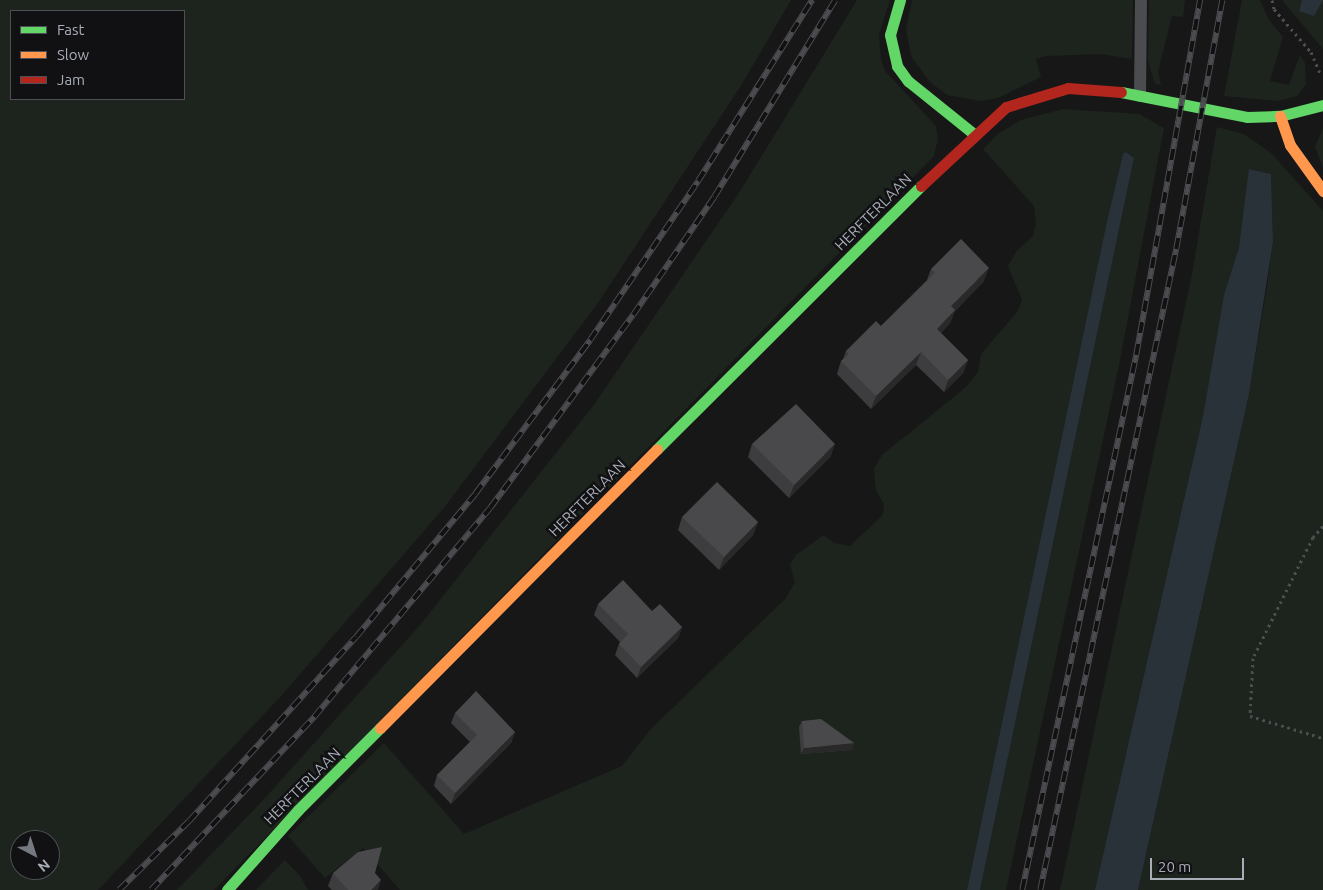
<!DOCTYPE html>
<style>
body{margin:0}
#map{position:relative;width:1323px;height:890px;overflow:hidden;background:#171717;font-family:Ubuntu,sans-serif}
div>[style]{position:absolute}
.green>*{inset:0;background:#1d241e}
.water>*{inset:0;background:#2a3239}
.path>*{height:3px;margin-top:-1.5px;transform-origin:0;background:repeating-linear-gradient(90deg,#4d4e52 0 2.5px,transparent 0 6.5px)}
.lane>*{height:12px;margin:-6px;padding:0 6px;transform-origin:6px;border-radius:6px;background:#4b4c50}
.fast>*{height:11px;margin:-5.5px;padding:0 5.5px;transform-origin:5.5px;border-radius:5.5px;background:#63d668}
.slow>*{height:11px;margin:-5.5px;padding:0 5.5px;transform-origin:5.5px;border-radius:5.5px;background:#ff974d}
.jam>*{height:11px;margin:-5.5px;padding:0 5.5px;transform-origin:5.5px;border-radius:5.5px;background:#b3261e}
.rail>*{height:5.5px;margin-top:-2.75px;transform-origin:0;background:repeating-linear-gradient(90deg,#111113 0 11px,#4b4c4f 0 22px);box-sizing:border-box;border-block:1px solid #4b4c4f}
.wall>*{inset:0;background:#3d3d3f}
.shaded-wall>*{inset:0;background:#29292a}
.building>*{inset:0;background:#49494c}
span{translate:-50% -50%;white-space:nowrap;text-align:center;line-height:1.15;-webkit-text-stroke:5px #111113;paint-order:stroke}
.street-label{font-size:15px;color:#a8adb8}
.legend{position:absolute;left:10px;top:10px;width:175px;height:90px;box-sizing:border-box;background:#111113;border:1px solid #4d4f55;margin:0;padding:6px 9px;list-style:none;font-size:15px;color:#a8adb8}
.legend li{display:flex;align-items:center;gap:10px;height:25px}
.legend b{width:25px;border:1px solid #4d4f55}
.north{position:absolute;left:10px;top:830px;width:50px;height:50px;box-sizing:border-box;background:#111113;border:1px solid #4d4f55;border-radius:50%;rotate:140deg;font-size:14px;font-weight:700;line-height:20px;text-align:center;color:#a8adb8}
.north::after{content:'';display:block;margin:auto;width:18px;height:22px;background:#757880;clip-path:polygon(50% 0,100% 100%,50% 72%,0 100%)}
.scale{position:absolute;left:1150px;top:858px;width:94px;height:22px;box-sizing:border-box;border:2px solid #a8adb8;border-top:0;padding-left:6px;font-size:15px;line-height:18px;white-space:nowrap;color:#a8adb8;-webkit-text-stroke:4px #111113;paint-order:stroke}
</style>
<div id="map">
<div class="green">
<i style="clip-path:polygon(evenodd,0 0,791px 0,742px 84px,598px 303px,443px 509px,282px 695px,98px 890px,0 890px,0 0,11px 11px,184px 11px,184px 99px,11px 99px,11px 11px,0 0,20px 840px,50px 840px,50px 870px,20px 870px,20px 840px)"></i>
<i style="clip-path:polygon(857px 0,890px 0,879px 34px,881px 60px,886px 72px,936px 126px,938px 139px,934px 156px,214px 890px,177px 890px,265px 798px,421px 624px,593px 406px,739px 193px)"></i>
<i style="clip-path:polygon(912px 0,1133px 0,1132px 59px,1101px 54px,1046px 56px,1036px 59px,1041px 77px,998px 98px,980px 101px,947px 95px,929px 81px,911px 56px,906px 29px)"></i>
<i style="clip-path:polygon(1149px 0,1185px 0,1183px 17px,1172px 16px,1158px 72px,1161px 85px,1155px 84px,1148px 61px)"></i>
<i style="clip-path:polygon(1242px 0,1260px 0,1269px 20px,1283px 37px,1270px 81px,1289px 85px,1300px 55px,1305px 63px,1306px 84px,1297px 96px,1278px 101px,1224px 96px)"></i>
<i style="clip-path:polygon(1282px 0,1302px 0,1299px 11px,1323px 0,1323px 49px)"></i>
<i style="clip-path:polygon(1063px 109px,1139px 114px,1164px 128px,1119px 365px,1006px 890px,980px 890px,1134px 158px,1126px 152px,1123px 154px,1107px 221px,967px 890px,400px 890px,363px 848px,325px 878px,288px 836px,384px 743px,464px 834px,622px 766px,650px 730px,786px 598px,795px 582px,790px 565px,796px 555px,824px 535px,834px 543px,850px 546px,883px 515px,884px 504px,876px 491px,874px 469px,882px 455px,965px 388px,978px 372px,981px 354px,1017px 312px,1022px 300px,1008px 266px,1016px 252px,1033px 236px,1036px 223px,1034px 206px,983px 149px,999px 133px,1021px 120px)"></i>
<i style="clip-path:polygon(1217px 127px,1244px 134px,1271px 153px,1323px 211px,1323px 890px,1138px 890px,1249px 394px,1268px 280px,1273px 242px,1271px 174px,1250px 169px,1239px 247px,1224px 295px,1203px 416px,1095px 890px,1060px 890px,1192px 274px)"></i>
<i style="clip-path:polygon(1323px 128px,1323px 168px,1315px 147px)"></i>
<i style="clip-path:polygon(285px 860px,300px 876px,308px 890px,256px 890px)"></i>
</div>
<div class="water">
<i style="clip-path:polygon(1302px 0,1323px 0,1314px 16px,1299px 11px)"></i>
<i style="clip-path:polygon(1126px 152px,1134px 158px,980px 890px,967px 890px,1107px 221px,1123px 154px)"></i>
<i style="clip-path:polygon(1249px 169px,1271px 174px,1273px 242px,1249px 394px,1138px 890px,1095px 890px,1203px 416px,1224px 295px,1239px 247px)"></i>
</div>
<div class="path">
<i style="left:1272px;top:0;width:9px;rotate:77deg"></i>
<i style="left:1274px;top:9px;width:57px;rotate:49.3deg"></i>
<i style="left:1311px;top:52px;width:25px;rotate:67deg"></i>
<i style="left:1323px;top:526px;width:15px;rotate:132deg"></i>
<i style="left:1313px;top:537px;width:135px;rotate:116.4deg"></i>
<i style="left:1253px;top:658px;width:58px;rotate:93deg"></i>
<i style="left:1250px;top:716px;width:76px;rotate:16.8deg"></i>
</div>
<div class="lane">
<i style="left:1140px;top:96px;width:96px;rotate:-89.4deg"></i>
</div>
<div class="fast">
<i style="left:900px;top:0;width:36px;rotate:106deg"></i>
<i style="left:890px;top:35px;width:32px;rotate:77deg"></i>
<i style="left:897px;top:66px;width:19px;rotate:54deg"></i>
<i style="left:908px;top:81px;width:85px;rotate:38.8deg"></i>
<i style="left:1121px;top:92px;width:128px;rotate:11.2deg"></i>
<i style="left:1247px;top:117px;width:33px;rotate:-2deg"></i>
<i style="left:1280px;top:116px;width:44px;rotate:-14.3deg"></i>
<i style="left:657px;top:449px;width:373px;rotate:-44.9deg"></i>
<i style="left:227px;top:890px;width:107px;rotate:-48.4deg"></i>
<i style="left:298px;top:810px;width:116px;rotate:-45deg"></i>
</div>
<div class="slow">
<i style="left:1280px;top:116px;width:31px;rotate:71deg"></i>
<i style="left:1290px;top:145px;width:57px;rotate:54.3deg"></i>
<i style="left:380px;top:728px;width:393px;rotate:-45.2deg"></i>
</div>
<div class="jam">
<i style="left:921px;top:186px;width:116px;rotate:-42.9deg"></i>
<i style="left:1006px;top:107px;width:65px;rotate:-17deg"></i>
<i style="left:1068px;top:88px;width:53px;rotate:4.3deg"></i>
</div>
<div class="rail">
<i style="left:119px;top:890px;width:98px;rotate:-44.6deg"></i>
<i style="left:189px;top:821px;width:248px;rotate:-47.8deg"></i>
<i style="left:356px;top:637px;width:186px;rotate:-50.2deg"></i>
<i style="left:475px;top:494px;width:192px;rotate:-53.2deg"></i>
<i style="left:590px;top:340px;width:192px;rotate:-55.8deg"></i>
<i style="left:698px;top:181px;width:214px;rotate:-57.8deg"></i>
<i style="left:151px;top:890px;width:238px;rotate:-46.7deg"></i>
<i style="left:314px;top:717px;width:273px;rotate:-49.9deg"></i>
<i style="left:490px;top:508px;width:240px;rotate:-53.5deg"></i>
<i style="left:633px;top:315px;width:143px;rotate:-55.5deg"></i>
<i style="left:714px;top:197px;width:231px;rotate:-58.4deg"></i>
<i style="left:1022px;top:890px;width:547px;rotate:-77.97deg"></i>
<i style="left:1136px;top:355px;width:361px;rotate:-79.8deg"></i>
<i style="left:1040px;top:890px;width:655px;rotate:-78.02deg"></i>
<i style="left:1176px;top:249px;width:253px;rotate:-79.5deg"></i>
</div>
<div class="wall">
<i style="clip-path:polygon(931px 269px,984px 281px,955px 311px,950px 323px,941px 333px,968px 360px,963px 373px,944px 392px,916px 365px,871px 409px,837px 374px,841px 361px,843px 359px,846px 351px,881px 326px,927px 280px)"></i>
<i style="clip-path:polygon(752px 444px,831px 456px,789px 498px,748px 457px)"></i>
<i style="clip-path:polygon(682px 517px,758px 522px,753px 535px,719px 570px,678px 530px)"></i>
<i style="clip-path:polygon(598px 604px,652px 611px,682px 627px,678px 638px,637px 678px,615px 655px,619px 644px,620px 642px,594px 615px)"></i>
<i style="clip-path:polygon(455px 713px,515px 732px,511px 743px,451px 804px,434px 786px,437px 775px,470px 742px,451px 723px)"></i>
<i style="clip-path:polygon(802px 721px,854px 743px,851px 750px,801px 754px,799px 727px)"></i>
<i style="clip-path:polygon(333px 873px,375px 873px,378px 890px,332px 890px,328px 886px)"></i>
</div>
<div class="shaded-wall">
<i style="clip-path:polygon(989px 268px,984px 281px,955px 311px,950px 323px,932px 342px,937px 329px,951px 306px)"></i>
<i style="clip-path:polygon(921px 352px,916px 365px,871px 409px,876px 396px)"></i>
<i style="clip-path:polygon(968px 360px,963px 373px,944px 392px,948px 380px)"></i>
<i style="clip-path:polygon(835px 444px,831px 456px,789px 498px,794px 485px)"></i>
<i style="clip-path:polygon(758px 522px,753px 535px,719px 570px,724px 557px)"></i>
<i style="clip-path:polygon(682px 627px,678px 638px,637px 678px,641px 667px)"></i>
<i style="clip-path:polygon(515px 732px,511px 743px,451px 804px,455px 793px)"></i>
<i style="clip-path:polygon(854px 743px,851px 750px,801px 754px,804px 748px)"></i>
<i style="clip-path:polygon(381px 880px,378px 890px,371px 890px)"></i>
</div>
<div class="building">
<i style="clip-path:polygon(961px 239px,989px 268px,951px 306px,955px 310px,937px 329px,968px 360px,948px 380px,921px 352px,876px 396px,841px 361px,849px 354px,846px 351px,876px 321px,881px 326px,935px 273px,931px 269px)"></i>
<i style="clip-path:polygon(796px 404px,835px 444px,794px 485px,752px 444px)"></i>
<i style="clip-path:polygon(717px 482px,758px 522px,724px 557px,682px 517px)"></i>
<i style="clip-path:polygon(623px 580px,652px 611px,660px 604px,682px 627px,641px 667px,619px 644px,628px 634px,598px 604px)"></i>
<i style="clip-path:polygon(476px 691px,515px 732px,455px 793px,437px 775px,477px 735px,455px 713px)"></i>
<i style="clip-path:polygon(821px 719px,854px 743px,804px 748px,802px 721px)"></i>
<i style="clip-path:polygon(382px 847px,375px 873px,381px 880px,371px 890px,348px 890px,333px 873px,358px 852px)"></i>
</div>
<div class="street-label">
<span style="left:873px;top:212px;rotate:-45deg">HERFTERLAAN</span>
<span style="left:587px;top:498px;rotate:-45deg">HERFTERLAAN</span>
<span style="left:302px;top:786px;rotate:-45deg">HERFTERLAAN</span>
</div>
<ul class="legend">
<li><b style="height:6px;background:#63d668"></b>Fast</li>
<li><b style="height:6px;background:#ff974d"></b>Slow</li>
<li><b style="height:6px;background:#b3261e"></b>Jam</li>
</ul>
<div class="north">N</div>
<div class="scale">20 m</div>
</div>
